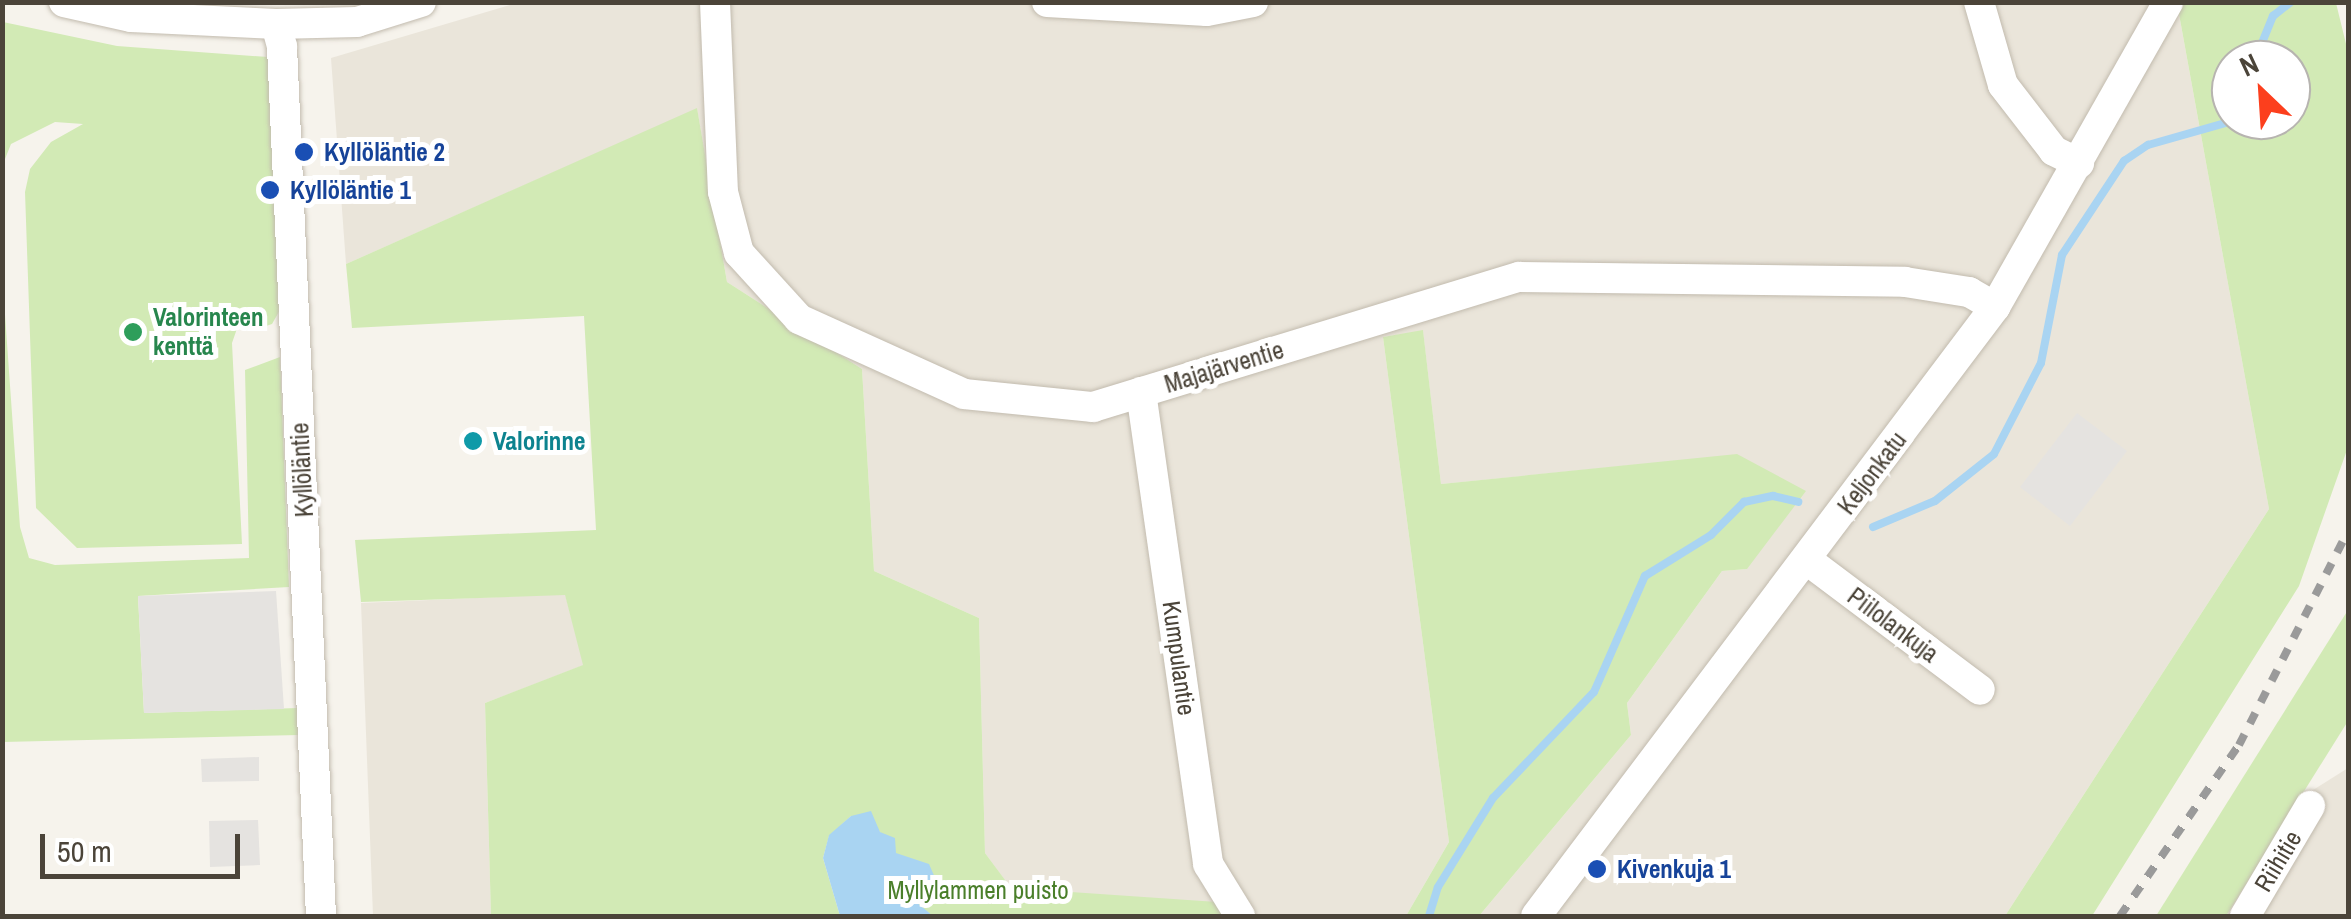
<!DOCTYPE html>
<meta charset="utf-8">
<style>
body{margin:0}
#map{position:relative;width:2351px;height:919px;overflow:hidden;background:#f6f3ec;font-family:"Archivo Narrow",sans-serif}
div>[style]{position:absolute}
.residential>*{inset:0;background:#eae5da}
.green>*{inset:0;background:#d2eab5}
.parking>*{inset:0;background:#e5e3e0}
.water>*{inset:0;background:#a9d4f2}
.stream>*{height:8px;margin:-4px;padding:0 4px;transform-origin:4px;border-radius:4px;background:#a9d4f2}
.roads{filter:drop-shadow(0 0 2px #c2bbae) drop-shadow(0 0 2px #c2bbae)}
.minor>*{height:30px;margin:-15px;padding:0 15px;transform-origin:15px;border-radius:15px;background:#fff}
.rail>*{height:8px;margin-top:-4px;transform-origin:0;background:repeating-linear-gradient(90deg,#9a9a9a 0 12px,transparent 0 24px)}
.dots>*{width:28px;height:28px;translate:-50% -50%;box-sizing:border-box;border:5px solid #fff;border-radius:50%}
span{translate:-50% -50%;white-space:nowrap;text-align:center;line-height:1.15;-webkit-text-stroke:10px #fff;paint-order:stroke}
.transit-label{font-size:25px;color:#164399;font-weight:700}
.left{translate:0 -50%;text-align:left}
.leisure-label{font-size:25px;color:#27864d;font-weight:700}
.street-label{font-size:25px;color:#4b4439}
.culture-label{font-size:25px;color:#0d838f;font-weight:700}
.park-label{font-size:25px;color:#4a7f2a}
.frame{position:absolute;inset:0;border:5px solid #4b4439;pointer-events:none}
.north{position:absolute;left:2211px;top:40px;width:100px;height:100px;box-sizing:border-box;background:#fff;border:2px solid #b7b4b0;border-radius:50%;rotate:335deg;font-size:28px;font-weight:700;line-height:40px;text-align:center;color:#4b4439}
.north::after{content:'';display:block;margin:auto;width:35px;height:45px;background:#fc3f1d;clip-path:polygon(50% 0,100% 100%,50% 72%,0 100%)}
.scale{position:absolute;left:40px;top:834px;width:200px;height:45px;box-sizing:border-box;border:5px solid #4b4439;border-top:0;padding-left:12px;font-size:30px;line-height:35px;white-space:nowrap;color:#4b4439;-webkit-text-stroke:8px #fff;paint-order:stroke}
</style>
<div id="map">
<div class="residential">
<i style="clip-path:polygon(520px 2px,2177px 3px,2269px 509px,2005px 916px,1479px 916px,1631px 735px,1627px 703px,1722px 571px,1747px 569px,1737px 455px,1441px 484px,1423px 331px,1383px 337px,1449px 842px,1406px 916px,1031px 916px,985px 853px,979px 618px,874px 571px,862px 369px,727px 282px,697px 109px,346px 264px,331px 58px)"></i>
<i style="clip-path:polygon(565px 594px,584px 665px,485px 703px,491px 916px,373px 916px,361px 603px)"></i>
<i style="clip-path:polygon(2348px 768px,2348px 916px,2226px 916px,2294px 802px)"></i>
</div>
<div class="green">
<i style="clip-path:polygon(evenodd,2177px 3px,2336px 3px,2348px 52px,2348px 447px,2299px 586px,2092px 916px,2005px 916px,2269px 509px,2177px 3px,2231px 60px,2291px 60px,2291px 120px,2231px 120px,2231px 60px)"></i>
<i style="clip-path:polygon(3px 22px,117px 46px,268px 57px,280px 310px,272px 324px,257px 329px,240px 320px,232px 343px,242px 544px,77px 548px,36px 508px,25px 192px,30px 169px,51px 142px,83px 124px,55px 122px,11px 144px,3px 164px)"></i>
<i style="clip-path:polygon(697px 108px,727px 282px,862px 369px,874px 571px,979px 618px,985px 853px,1011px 888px,1217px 902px,1229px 916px,933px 916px,914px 902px,918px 891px,880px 832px,851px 816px,829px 836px,823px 858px,840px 916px,491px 916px,485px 703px,583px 665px,565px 595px,361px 602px,355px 540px,596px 530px,584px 316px,352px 328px,346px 264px)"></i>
<i style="clip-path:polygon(2px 272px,20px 527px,29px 558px,55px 565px,249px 558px,245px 370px,280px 357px,289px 587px,138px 596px,144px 713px,297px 708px,299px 735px,3px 742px)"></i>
<i style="clip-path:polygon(1423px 330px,1441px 484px,1737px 454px,1806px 491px,1747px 569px,1722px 571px,1627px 703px,1631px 735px,1479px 916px,1406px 916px,1449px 842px,1383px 337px)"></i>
<i style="clip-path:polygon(2348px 610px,2348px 721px,2226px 916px,2156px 916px)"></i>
</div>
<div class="parking">
<i style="clip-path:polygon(2077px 413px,2127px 451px,2070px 526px,2020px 487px)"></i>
<i style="clip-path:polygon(276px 591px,284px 709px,144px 713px,138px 596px)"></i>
<i style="clip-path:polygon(259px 757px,259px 781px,202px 782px,201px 759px)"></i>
<i style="clip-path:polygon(258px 820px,260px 865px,210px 867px,209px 821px)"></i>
</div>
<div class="water">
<i style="clip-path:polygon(871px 811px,880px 832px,895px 838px,896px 853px,929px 864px,936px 880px,915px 901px,933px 916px,840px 916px,823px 858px,829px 835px,851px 816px)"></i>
</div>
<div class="stream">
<i style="left:2255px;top:60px;width:48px;rotate:-67.8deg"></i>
<i style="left:2273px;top:16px;width:23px;rotate:-38deg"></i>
<i style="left:1873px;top:527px;width:67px;rotate:-22.8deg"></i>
<i style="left:1935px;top:501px;width:75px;rotate:-38.5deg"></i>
<i style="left:1994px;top:454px;width:102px;rotate:-62.7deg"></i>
<i style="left:2041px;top:363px;width:110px;rotate:-79deg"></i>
<i style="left:2062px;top:255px;width:113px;rotate:-56.6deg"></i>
<i style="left:2124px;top:161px;width:29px;rotate:-34deg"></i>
<i style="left:2148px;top:145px;width:91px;rotate:-15.9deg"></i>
<i style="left:1429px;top:916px;width:30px;rotate:-73deg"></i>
<i style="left:1438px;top:887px;width:105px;rotate:-58.3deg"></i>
<i style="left:1493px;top:798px;width:146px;rotate:-46.4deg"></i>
<i style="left:1594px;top:692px;width:127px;rotate:-66.3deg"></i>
<i style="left:1645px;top:576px;width:78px;rotate:-31.8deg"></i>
<i style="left:1711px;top:535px;width:47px;rotate:-45deg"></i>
<i style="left:1744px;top:502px;width:30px;rotate:-12deg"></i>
<i style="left:1773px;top:496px;width:26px;rotate:13deg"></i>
</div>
<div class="roads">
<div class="minor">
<i style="left:64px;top:2px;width:69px;rotate:12.6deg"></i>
<i style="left:131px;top:17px;width:145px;rotate:2.8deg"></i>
<i style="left:276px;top:24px;width:81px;rotate:-1.4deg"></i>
<i style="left:357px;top:22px;width:67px;rotate:-17.4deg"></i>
<i style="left:715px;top:2px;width:190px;rotate:87.6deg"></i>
<i style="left:723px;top:192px;width:63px;rotate:75.3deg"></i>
<i style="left:739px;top:253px;width:89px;rotate:47.7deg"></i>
<i style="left:799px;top:319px;width:181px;rotate:24.4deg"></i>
<i style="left:964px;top:394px;width:130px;rotate:5.8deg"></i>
<i style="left:1093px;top:407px;width:445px;rotate:-17deg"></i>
<i style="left:1519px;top:277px;width:386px;rotate:0.7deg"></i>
<i style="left:1905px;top:282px;width:65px;rotate:8.9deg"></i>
<i style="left:1969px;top:292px;width:30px;rotate:30deg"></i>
<i style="left:1047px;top:2px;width:160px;rotate:3.2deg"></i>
<i style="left:1207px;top:11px;width:47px;rotate:-11.1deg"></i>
<i style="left:1979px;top:2px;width:86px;rotate:73.9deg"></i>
<i style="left:2003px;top:85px;width:83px;rotate:52.3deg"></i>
<i style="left:2054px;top:151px;width:28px;rotate:26deg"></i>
<i style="left:276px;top:24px;width:24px;rotate:75deg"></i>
<i style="left:282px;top:47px;width:870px;rotate:87.43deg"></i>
<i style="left:1141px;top:392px;width:477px;rotate:81.9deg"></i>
<i style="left:1208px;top:864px;width:61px;rotate:58.4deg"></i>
<i style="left:1807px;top:560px;width:216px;rotate:36.9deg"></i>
<i style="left:1536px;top:916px;width:763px;rotate:-52.99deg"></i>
<i style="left:1995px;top:307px;width:351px;rotate:-60.4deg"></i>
<i style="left:2245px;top:916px;width:128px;rotate:-59.4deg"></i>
</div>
</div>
<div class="rail">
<i style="left:2120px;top:916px;width:208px;rotate:-55.2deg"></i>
<i style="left:2239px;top:745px;width:240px;rotate:-63deg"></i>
</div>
<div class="dots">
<i style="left:304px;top:152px;background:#1a4fb4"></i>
<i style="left:270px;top:190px;background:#1a4fb4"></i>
<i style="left:133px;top:332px;background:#2e9e5b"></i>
<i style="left:473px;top:441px;background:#0f9aa8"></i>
<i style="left:1597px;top:869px;background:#1a4fb4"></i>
</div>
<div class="transit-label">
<span class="left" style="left:324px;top:152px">Kyllöläntie 2</span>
<span class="left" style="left:290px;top:190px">Kyllöläntie 1</span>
<span class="left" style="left:1617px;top:869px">Kivenkuja 1</span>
</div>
<div class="leisure-label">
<span class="left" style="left:153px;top:332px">Valorinteen<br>kenttä</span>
</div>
<div class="street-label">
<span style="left:1224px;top:367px;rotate:-17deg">Majajärventie</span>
<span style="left:302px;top:470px;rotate:-93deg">Kyllöläntie</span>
<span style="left:1872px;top:473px;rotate:-53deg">Keljonkatu</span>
<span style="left:1893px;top:625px;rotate:37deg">Piilolankuja</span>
<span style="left:1179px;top:658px;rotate:82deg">Kumpulantie</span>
<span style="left:2278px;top:861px;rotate:-59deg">Riihitie</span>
</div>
<div class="culture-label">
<span class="left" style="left:493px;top:441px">Valorinne</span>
</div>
<div class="park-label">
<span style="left:978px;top:890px">Myllylammen puisto</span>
</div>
<div class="frame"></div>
<div class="north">N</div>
<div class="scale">50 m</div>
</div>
